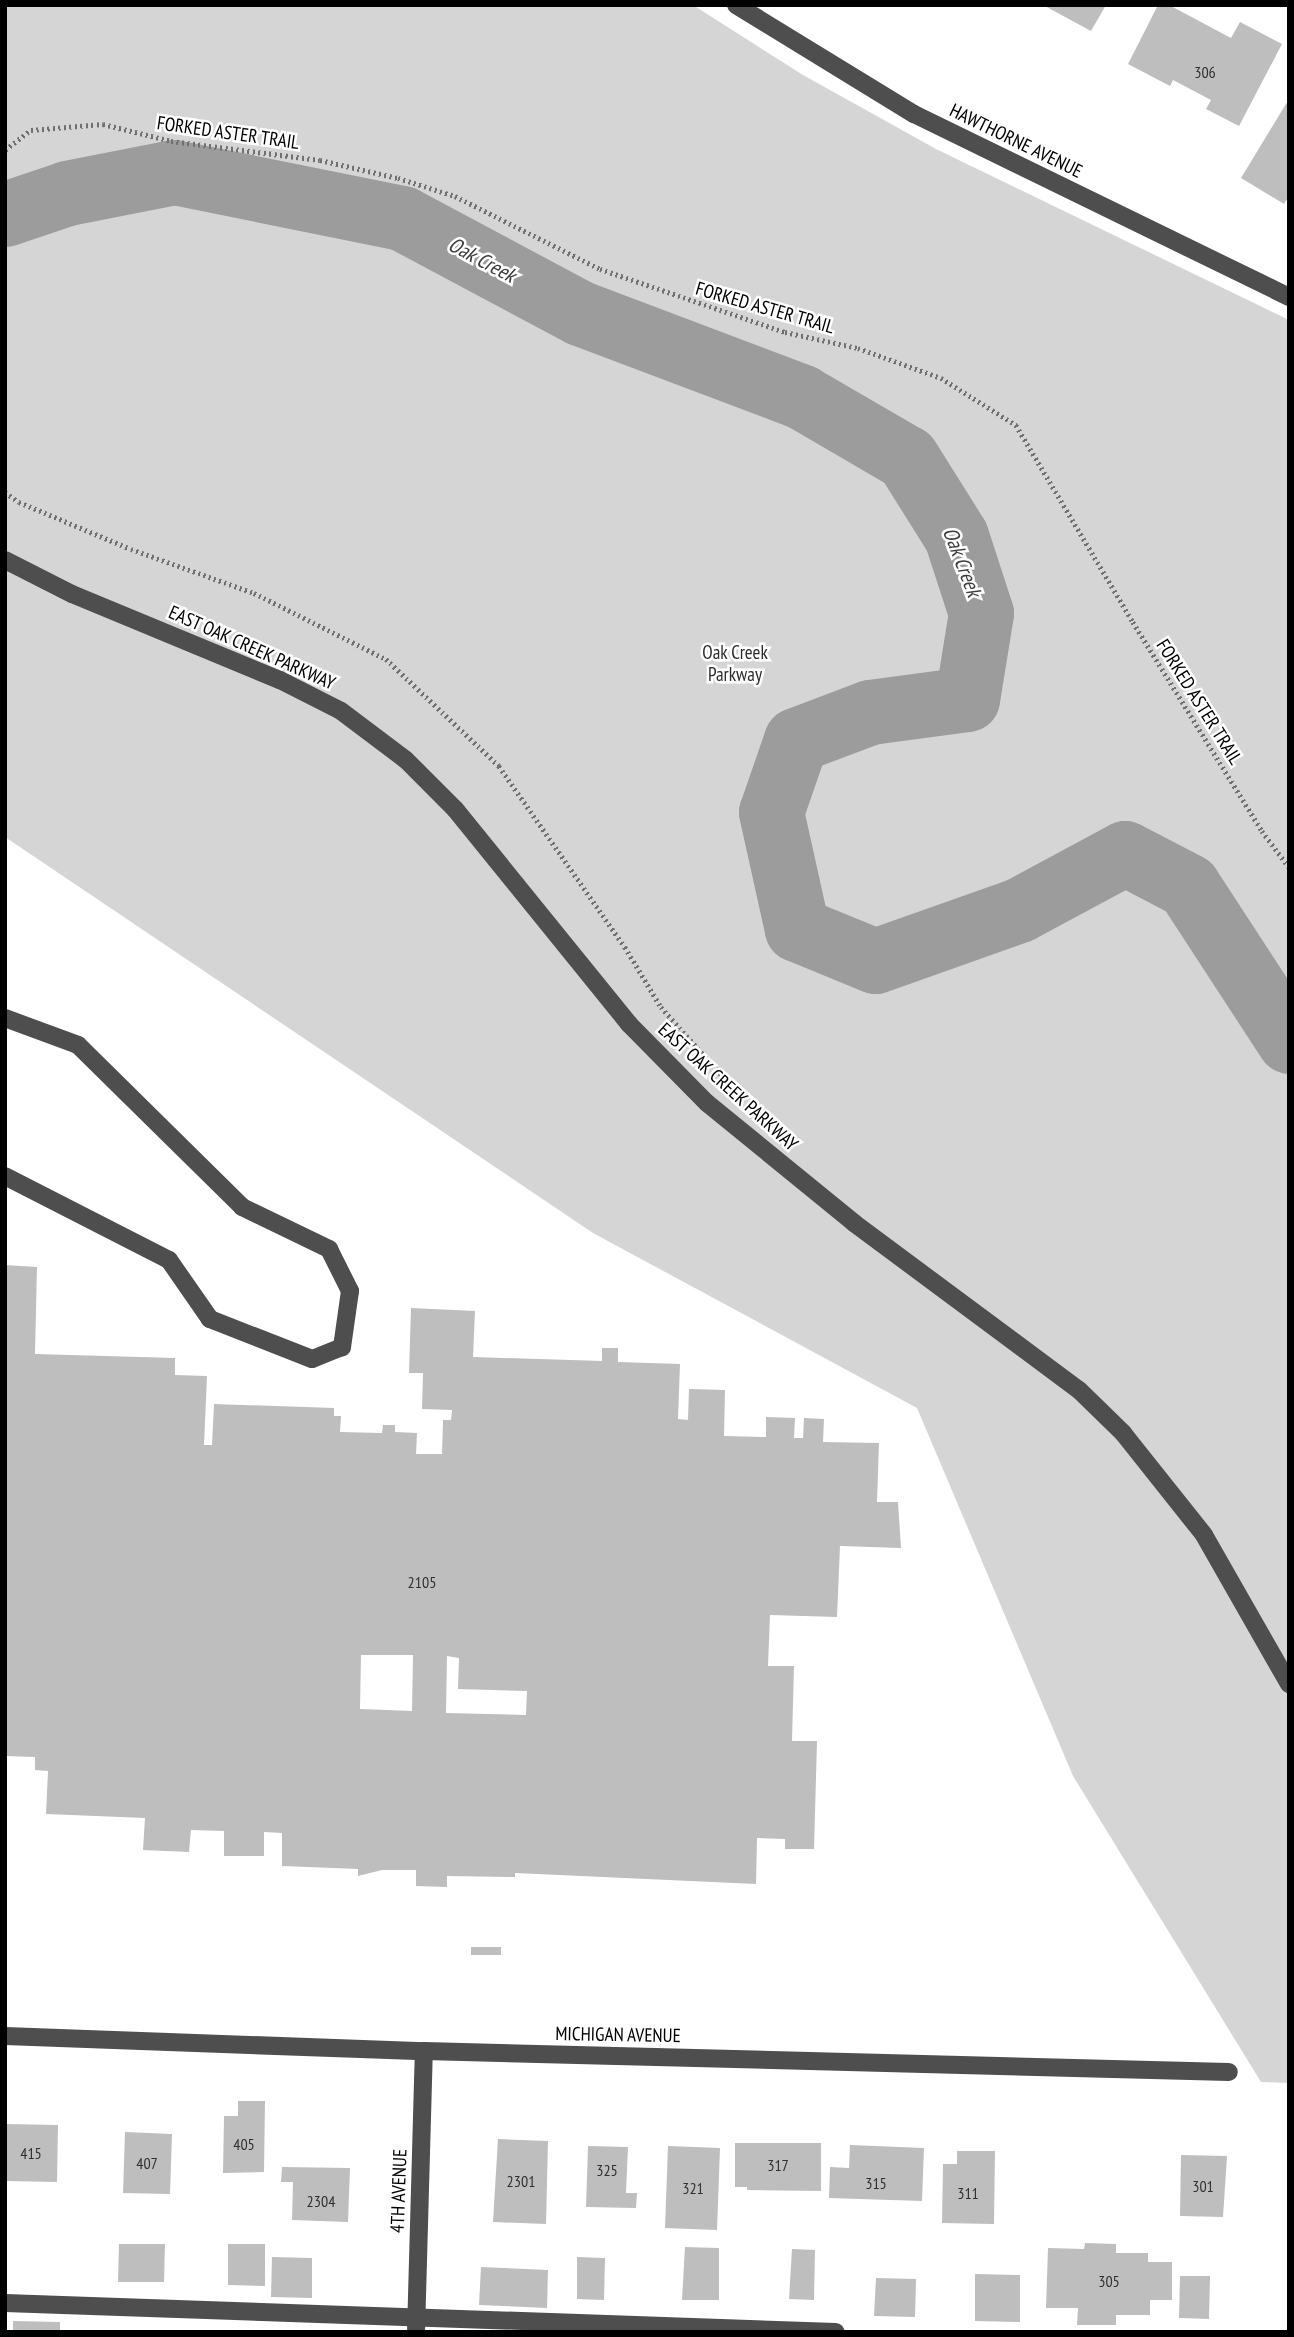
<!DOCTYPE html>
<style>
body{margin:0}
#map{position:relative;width:1294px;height:2337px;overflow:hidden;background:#fff;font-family:"PT Sans Narrow",sans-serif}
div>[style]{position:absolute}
.green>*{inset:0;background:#d5d5d5}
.river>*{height:65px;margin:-32.5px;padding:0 32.5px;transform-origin:32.5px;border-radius:32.5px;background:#9c9c9c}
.building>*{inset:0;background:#bebebe}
.path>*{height:4.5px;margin-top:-2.25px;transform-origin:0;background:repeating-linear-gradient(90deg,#707070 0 2px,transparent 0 5.5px)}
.minor>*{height:18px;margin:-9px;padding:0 9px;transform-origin:9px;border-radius:9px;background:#4e4e4e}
span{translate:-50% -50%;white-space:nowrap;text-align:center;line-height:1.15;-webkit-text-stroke:5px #fff;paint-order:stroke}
.number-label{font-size:16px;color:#303030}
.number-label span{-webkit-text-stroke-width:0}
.street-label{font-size:19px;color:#000}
.park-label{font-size:19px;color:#2c2c2c}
.water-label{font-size:21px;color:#3d3d3d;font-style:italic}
.frame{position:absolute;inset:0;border:7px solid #000;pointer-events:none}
</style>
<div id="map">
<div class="green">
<i style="clip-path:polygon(5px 5px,693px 5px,803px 75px,936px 149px,1289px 320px,1289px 2083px,1261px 2082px,1073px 1776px,917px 1408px,593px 1233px,5px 837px)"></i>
</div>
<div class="river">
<i style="left:5px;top:214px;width:65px;rotate:-18.7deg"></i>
<i style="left:67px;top:193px;width:109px;rotate:-11.1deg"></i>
<i style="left:174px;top:172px;width:233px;rotate:11.4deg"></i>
<i style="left:402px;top:218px;width:202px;rotate:28.1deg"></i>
<i style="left:580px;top:313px;width:237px;rotate:20.7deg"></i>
<i style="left:802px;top:397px;width:121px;rotate:30.2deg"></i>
<i style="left:907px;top:458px;width:92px;rotate:57.9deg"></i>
<i style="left:956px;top:536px;width:81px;rotate:72deg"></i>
<i style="left:981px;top:613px;width:87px;rotate:99.2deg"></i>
<i style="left:967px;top:699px;width:98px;rotate:172.4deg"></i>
<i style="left:870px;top:712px;width:79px;rotate:159.3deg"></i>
<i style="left:796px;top:740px;width:76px;rotate:109.1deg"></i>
<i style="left:771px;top:812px;width:120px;rotate:77.5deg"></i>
<i style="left:797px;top:929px;width:84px;rotate:22.3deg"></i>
<i style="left:875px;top:961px;width:153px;rotate:-19.5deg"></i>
<i style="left:1019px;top:910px;width:120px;rotate:-28.3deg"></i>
<i style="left:1125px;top:853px;width:71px;rotate:27.6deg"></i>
<i style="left:1188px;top:886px;width:185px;rotate:56.9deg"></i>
</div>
<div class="building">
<i style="clip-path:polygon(1043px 5px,1106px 5px,1091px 31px)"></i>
<i style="clip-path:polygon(1158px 5px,1169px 5px,1231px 38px,1240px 22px,1282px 44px,1239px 126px,1206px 109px,1211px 100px,1173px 80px,1170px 86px,1128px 64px)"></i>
<i style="clip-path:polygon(1289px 99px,1289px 196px,1284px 204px,1241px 178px)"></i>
<i style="clip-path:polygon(evenodd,5px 1265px,37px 1267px,35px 1354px,175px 1358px,175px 1375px,207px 1376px,204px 1445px,212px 1445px,214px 1404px,334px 1408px,334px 1416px,341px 1416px,340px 1432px,382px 1433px,383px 1425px,395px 1425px,395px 1432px,417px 1433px,416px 1454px,442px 1454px,443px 1420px,451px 1420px,452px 1410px,422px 1409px,423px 1373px,409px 1373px,411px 1308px,475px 1311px,473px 1357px,602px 1361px,602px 1348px,618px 1348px,618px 1362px,680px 1364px,678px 1419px,688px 1420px,689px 1389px,725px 1390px,724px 1436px,766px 1437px,766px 1417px,795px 1418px,794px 1438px,803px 1438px,804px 1418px,824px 1419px,823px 1442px,879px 1443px,877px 1502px,898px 1502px,901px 1548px,840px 1546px,837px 1617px,770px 1615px,768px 1666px,794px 1666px,792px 1741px,817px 1741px,814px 1849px,785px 1849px,785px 1839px,757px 1838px,756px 1884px,515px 1873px,515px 1877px,447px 1876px,447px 1887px,416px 1886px,416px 1870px,382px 1870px,358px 1876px,358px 1869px,282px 1866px,282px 1833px,264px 1832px,264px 1856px,224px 1856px,224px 1831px,191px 1830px,189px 1852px,143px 1850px,145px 1818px,46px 1814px,48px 1771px,35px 1770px,35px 1757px,5px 1756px,5px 1265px,361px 1655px,413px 1655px,412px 1711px,360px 1709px,361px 1655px,5px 1265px,447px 1656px,459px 1658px,458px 1689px,527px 1691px,526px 1715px,446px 1713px,447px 1656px)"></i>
<i style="clip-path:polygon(471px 1947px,501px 1947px,501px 1955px,471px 1955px)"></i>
<i style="clip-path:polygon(238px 2101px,265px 2101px,264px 2172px,223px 2173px,224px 2116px,238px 2116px)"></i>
<i style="clip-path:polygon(5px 2124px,58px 2125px,57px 2182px,5px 2181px)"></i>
<i style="clip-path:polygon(125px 2132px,172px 2134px,170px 2194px,123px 2193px)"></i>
<i style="clip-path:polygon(498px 2139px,548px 2141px,546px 2224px,493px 2222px)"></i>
<i style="clip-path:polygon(735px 2143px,821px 2143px,821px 2191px,747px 2190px,747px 2187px,735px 2187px)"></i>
<i style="clip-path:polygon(850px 2145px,924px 2148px,922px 2201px,829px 2198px,830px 2167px,849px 2168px)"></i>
<i style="clip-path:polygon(588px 2146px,628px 2147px,626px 2193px,637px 2193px,636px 2208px,586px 2207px)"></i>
<i style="clip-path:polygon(668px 2146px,720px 2148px,717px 2230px,665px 2228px)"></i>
<i style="clip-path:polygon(957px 2151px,995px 2151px,994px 2224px,942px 2223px,943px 2164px,957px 2164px)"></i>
<i style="clip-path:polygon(1181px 2155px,1227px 2156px,1223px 2217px,1180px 2216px)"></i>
<i style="clip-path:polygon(282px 2167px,350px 2168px,348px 2222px,292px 2220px,293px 2182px,281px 2182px)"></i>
<i style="clip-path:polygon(1085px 2243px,1116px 2244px,1116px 2253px,1148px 2253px,1148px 2262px,1172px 2262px,1172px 2300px,1150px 2300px,1150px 2315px,1116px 2315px,1116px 2325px,1077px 2325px,1078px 2308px,1046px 2308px,1048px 2248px,1084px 2249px)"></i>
<i style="clip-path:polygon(119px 2244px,165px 2244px,164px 2282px,118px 2282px)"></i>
<i style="clip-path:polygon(228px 2244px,265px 2244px,265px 2286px,228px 2285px)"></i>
<i style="clip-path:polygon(685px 2247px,719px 2248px,719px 2300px,682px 2300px)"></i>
<i style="clip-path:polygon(792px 2249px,815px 2250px,814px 2300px,789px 2299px)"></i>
<i style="clip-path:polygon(272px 2257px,312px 2258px,312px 2298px,271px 2297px)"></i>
<i style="clip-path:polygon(577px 2257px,605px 2258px,604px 2300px,577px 2299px)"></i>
<i style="clip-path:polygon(481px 2267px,548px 2270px,547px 2308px,479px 2305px)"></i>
<i style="clip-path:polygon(975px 2274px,1020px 2275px,1020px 2322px,975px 2321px)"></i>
<i style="clip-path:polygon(1180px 2276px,1210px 2276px,1209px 2319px,1179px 2318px)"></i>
<i style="clip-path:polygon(876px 2278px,916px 2279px,915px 2317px,874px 2316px)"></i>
<i style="clip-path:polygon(13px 2321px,60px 2322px,60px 2332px,13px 2332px)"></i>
</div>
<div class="path">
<i style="left:5px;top:150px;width:33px;rotate:-38deg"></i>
<i style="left:31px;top:130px;width:72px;rotate:-4.8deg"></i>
<i style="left:103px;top:124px;width:70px;rotate:14deg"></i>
<i style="left:171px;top:141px;width:150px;rotate:7.3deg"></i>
<i style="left:320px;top:160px;width:80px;rotate:13deg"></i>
<i style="left:398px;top:178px;width:60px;rotate:17.5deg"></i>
<i style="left:455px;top:196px;width:162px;rotate:26.7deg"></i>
<i style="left:600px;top:269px;width:195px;rotate:18.8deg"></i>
<i style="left:785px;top:332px;width:75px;rotate:12.4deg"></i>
<i style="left:858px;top:348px;width:88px;rotate:19.9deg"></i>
<i style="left:941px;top:378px;width:89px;rotate:32.1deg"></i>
<i style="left:1016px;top:425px;width:229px;rotate:59.3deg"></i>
<i style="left:1133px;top:622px;width:246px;rotate:58.3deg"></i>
<i style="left:1262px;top:831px;width:45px;rotate:53.1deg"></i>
<i style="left:5px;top:492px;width:17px;rotate:36deg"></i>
<i style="left:19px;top:502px;width:121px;rotate:22.8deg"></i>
<i style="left:131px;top:549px;width:131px;rotate:19.7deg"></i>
<i style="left:254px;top:593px;width:148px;rotate:26.6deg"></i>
<i style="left:386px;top:659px;width:156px;rotate:43.4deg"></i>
<i style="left:499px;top:766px;width:221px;rotate:55.2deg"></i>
<i style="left:625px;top:947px;width:70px;rotate:59deg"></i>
<i style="left:661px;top:1007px;width:99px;rotate:48.3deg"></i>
</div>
<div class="minor">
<i style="left:736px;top:5px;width:209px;rotate:31.5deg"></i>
<i style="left:914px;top:114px;width:417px;rotate:26deg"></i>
<i style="left:5px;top:560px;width:75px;rotate:26.9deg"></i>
<i style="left:72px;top:594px;width:225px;rotate:22.5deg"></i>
<i style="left:280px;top:680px;width:68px;rotate:26.9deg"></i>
<i style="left:341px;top:711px;width:81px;rotate:37deg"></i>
<i style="left:406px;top:760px;width:69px;rotate:45deg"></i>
<i style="left:455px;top:809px;width:277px;rotate:51deg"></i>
<i style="left:629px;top:1024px;width:111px;rotate:45.4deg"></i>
<i style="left:707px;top:1103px;width:190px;rotate:39.2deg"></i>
<i style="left:854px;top:1223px;width:280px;rotate:36.6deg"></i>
<i style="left:1079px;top:1390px;width:62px;rotate:44.3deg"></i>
<i style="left:1123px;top:1433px;width:130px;rotate:51.5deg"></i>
<i style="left:1204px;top:1535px;width:172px;rotate:60.3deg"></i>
<i style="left:5px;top:1018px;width:78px;rotate:20.3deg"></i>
<i style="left:78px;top:1045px;width:231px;rotate:44.6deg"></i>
<i style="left:242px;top:1207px;width:97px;rotate:25.8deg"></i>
<i style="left:329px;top:1249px;width:47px;rotate:63.4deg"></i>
<i style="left:350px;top:1291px;width:57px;rotate:98.1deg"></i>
<i style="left:342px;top:1347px;width:32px;rotate:158deg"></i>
<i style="left:312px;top:1359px;width:110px;rotate:-158.6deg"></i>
<i style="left:210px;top:1319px;width:72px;rotate:-124.8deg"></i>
<i style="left:169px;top:1260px;width:184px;rotate:-152.9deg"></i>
<i style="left:5px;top:2036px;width:419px;rotate:2.1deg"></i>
<i style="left:424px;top:2051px;width:805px;rotate:1.49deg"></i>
<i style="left:5px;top:2303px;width:831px;rotate:2deg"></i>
<i style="left:416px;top:2332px;width:281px;rotate:-88.4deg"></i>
</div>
<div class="number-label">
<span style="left:1205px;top:72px">306</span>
<span style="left:422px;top:1582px">2105</span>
<span style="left:244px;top:2144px">405</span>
<span style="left:31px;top:2153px">415</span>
<span style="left:147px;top:2163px">407</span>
<span style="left:778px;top:2165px">317</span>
<span style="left:607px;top:2170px">325</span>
<span style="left:521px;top:2181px">2301</span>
<span style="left:876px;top:2183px">315</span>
<span style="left:1203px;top:2186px">301</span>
<span style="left:693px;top:2188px">321</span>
<span style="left:968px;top:2193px">311</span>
<span style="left:321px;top:2201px">2304</span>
<span style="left:1109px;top:2281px">305</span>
</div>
<div class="street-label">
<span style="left:228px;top:133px;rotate:8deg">FORKED ASTER TRAIL</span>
<span style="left:1016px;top:141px;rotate:26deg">HAWTHORNE AVENUE</span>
<span style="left:765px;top:308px;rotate:16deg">FORKED ASTER TRAIL</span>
<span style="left:252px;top:648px;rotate:24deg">EAST OAK CREEK PARKWAY</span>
<span style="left:1199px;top:702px;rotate:58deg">FORKED ASTER TRAIL</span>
<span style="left:728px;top:1087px;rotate:42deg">EAST OAK CREEK PARKWAY</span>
<span style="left:618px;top:2035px;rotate:1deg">MICHIGAN AVENUE</span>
<span style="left:399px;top:2191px;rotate:-88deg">4TH AVENUE</span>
</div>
<div class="park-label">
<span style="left:735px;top:664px">Oak Creek<br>Parkway</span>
</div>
<div class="water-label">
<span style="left:482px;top:260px;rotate:28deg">Oak Creek</span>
<span style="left:962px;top:562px;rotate:69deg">Oak Creek</span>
</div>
<div class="frame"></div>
</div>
